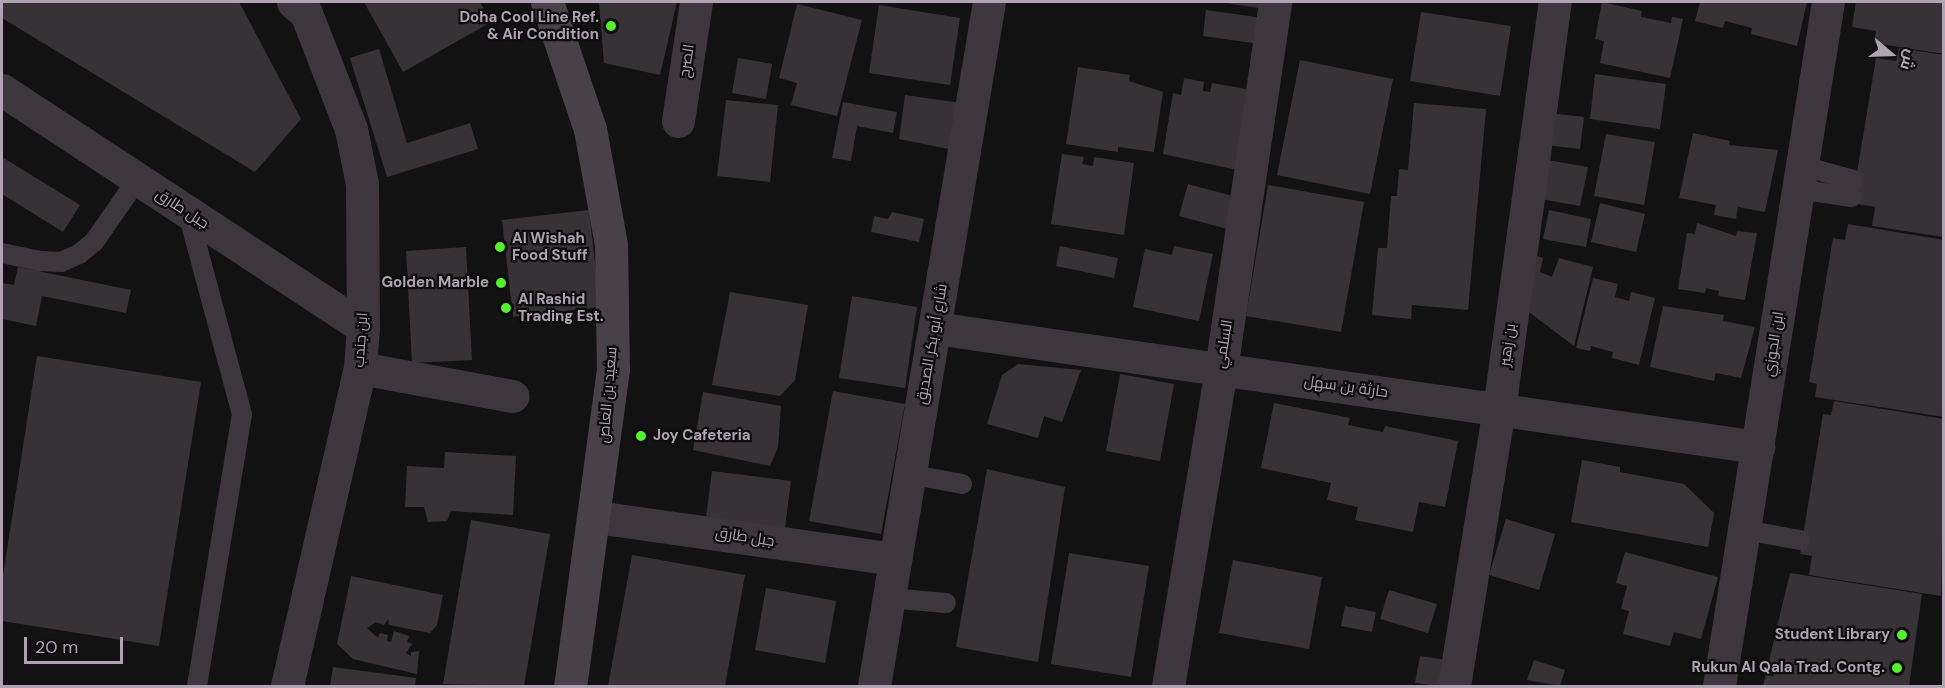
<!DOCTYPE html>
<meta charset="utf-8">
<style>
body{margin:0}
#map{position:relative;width:1945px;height:688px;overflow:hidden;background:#131213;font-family:"DM Sans",Cairo,sans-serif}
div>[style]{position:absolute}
.building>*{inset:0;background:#363235}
.lane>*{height:20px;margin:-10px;padding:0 10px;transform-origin:10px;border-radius:10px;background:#3d373d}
.street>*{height:33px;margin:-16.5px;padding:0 16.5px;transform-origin:16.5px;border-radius:16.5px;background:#3d373d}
.secondary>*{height:33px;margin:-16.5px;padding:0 16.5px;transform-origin:16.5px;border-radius:16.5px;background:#484148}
.dots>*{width:16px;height:16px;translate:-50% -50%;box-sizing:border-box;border:3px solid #0e0d0e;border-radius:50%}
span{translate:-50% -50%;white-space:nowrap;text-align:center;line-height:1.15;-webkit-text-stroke:4.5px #0e0d0e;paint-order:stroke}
.poi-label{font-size:15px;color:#b1a3b4;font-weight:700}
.right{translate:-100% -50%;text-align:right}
.left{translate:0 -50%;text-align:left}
.street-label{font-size:15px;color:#b1a3b4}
.frame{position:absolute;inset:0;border:3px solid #b1a3b4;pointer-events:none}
.north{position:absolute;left:1861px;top:24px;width:60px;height:60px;-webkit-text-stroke:4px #0e0d0e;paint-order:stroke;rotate:109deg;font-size:16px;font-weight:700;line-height:24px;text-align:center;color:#b1a3b4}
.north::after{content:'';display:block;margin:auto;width:21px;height:27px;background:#b1a3b4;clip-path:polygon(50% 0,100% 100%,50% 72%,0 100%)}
.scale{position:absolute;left:24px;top:637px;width:99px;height:27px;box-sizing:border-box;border:3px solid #b1a3b4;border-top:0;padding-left:8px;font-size:18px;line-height:21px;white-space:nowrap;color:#b1a3b4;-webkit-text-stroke:4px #0e0d0e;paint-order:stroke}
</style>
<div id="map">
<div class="building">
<i style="clip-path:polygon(2px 2px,239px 2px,301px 119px,255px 172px,2px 18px)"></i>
<i style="clip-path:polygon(364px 2px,480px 2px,491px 22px,403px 72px)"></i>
<i style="clip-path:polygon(599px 2px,677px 2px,660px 75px,604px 63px)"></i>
<i style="clip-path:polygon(1220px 2px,1266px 2px,1265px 9px)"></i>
<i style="clip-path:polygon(1602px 2px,1642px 11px,1641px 17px,1671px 23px,1672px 17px,1683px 19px,1670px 78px,1600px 63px,1604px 41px,1595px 39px)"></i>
<i style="clip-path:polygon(1700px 2px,1807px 2px,1797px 46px,1751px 34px,1752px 28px,1725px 21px,1723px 28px,1695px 21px)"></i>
<i style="clip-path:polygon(1856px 2px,1944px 2px,1944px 54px,1874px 43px,1876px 31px,1852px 27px)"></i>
<i style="clip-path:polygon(797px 4px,862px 20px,837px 116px,791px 105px,797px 83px,779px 78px)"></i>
<i style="clip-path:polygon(879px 5px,960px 18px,950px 85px,869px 73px)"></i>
<i style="clip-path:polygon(1206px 10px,1263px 18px,1260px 44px,1203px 36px)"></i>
<i style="clip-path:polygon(1421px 12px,1511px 26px,1500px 96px,1410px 81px)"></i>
<i style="clip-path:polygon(1899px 48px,1944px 55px,1944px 237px,1872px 226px,1875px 207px,1852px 203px,1876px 58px,1896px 61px)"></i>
<i style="clip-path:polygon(379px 49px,407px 143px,470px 123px,478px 149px,387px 177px,350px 58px)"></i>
<i style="clip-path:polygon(738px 58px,772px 64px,766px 99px,732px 93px)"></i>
<i style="clip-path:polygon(1300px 60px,1393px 79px,1370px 194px,1277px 175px)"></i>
<i style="clip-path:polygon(1078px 67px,1130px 75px,1129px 81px,1163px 92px,1154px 152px,1118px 147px,1118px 152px,1066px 144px)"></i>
<i style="clip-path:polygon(1595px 74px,1666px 84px,1660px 129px,1590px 119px)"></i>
<i style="clip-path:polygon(1184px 78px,1204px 82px,1203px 91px,1210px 92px,1212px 83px,1252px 90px,1242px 171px,1163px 154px,1173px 93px,1181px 95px)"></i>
<i style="clip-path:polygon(905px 95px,961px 103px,954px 150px,899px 139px)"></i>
<i style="clip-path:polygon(726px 100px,778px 105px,770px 182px,717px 176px)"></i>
<i style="clip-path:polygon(843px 102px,897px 112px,893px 133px,857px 126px,851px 161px,832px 158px)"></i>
<i style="clip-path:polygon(1414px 103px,1486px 109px,1468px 310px,1412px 305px,1411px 319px,1372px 315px,1378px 248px,1387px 248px,1391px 196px,1397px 196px,1399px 169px,1408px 170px)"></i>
<i style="clip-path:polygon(1548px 113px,1584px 117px,1580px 149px,1545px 145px)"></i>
<i style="clip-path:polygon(1693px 133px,1730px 141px,1729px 145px,1778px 150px,1765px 212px,1738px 207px,1736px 219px,1714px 215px,1716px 205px,1679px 198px)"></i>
<i style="clip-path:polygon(1606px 134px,1655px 142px,1644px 205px,1594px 196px)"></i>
<i style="clip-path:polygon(1062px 154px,1084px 157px,1082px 164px,1093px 166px,1094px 157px,1134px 163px,1124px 235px,1051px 224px)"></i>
<i style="clip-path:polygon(2px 157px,80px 205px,63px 232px,2px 194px)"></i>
<i style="clip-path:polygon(1542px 159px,1588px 167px,1580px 206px,1535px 198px)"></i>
<i style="clip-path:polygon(1188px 184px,1240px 198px,1231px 230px,1179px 216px)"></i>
<i style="clip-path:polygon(1268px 185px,1364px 202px,1341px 332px,1246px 316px)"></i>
<i style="clip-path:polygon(1600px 203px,1645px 214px,1636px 252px,1591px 242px)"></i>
<i style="clip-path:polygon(589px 210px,600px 307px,513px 317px,502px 220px)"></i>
<i style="clip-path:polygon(1549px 210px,1591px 219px,1586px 247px,1543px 239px)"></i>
<i style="clip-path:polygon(892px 212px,924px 219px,919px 242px,871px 232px,874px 216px,888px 219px)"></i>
<i style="clip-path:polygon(1697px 223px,1736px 236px,1737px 231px,1757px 233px,1745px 300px,1718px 296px,1719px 291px,1706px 288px,1705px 293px,1678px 289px,1687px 233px,1695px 234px)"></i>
<i style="clip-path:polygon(1848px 224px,1944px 240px,1944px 417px,1815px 397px,1817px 384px,1809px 382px,1833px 238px,1845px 240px)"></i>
<i style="clip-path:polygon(1060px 246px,1118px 258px,1114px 278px,1056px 266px)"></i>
<i style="clip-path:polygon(1174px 246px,1213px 254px,1199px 321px,1133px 307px,1145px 249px,1172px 255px)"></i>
<i style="clip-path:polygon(466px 247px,472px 360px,412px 363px,406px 251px)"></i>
<i style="clip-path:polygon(1531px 254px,1543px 258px,1540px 272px,1552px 277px,1559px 258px,1593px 267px,1574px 346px,1525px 309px)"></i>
<i style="clip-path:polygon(18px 267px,131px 290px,126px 313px,42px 296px,36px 326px,2px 319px,2px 283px,14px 285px)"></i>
<i style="clip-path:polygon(1593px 278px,1618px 284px,1615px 297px,1629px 301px,1631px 292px,1655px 298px,1639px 365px,1612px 358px,1613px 352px,1591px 346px,1590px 351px,1576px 348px)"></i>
<i style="clip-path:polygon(730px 292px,808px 305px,795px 380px,780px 396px,712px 385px)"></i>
<i style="clip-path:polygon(852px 296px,917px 307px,905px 388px,839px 378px)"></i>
<i style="clip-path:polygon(1663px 306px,1724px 315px,1723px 321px,1755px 327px,1741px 378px,1716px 373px,1714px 381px,1650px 367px)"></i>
<i style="clip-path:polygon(37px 356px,201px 382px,159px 646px,2px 621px,2px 582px)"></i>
<i style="clip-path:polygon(1018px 364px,1081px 370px,1062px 422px,1044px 416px,1038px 438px,987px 424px,1002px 375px)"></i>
<i style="clip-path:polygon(1120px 374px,1174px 384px,1160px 461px,1106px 451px)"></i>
<i style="clip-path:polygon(833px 391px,905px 404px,881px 534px,809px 521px)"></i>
<i style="clip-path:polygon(703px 392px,781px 406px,778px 447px,770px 466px,693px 450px)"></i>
<i style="clip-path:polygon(1834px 401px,1944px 419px,1941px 596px,1809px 575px,1812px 556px,1800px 554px,1823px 414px,1831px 415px)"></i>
<i style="clip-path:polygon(1274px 403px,1350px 418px,1348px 425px,1383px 432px,1385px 426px,1458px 441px,1445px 507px,1419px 502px,1413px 532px,1355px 520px,1358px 507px,1327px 500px,1331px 483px,1261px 468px)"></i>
<i style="clip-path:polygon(445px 452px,516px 456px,513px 515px,451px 511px,447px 521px,428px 522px,424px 507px,405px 507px,407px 466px,444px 468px)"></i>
<i style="clip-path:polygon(1582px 460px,1620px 467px,1620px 472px,1684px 484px,1714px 513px,1708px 547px,1571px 522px)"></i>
<i style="clip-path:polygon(987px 469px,1065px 487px,1038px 662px,956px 647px)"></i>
<i style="clip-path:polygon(712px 471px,791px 481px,784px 535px,705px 524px)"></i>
<i style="clip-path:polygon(1506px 519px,1555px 534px,1539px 590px,1489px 575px)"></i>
<i style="clip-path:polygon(471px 520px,550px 534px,524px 686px,443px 684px)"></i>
<i style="clip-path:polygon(1625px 552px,1718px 577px,1701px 639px,1674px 632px,1670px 646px,1623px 634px,1629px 611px,1621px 609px,1627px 586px,1616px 583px)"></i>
<i style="clip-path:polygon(1069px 553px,1149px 566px,1131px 677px,1051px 664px)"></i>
<i style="clip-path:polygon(632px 555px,745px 575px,725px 686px,608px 686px)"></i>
<i style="clip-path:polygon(1233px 560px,1322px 577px,1309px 649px,1219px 633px)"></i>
<i style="clip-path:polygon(1790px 573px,1922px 594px,1909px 686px,1763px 686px)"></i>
<i style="clip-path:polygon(351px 576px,443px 595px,437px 625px,430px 633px,389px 625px,388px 619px,384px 625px,376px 622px,367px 628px,378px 638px,380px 633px,388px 635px,387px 641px,391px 642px,394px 631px,409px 636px,407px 642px,412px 644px,406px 653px,411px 656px,411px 652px,419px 651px,417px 674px,353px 659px,337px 644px)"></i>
<i style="clip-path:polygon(766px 588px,836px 601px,825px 663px,755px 650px)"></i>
<i style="clip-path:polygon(1389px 590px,1437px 604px,1428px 633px,1380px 619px)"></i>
<i style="clip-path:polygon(1345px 606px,1376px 612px,1372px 632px,1341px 626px)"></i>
<i style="clip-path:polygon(1420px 656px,1447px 660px,1438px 686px,1415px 683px)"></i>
<i style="clip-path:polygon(1534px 660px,1565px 670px,1560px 686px,1527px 680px)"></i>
<i style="clip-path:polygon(333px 667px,416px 678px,415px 686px,330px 686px)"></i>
</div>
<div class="lane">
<i style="left:1802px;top:166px;width:54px;rotate:15.1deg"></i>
<i style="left:1798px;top:189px;width:54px;rotate:8.6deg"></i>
<i style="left:188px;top:213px;width:208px;rotate:75deg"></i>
<i style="left:242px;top:414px;width:276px;rotate:99.4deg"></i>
<i style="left:2px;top:253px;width:39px;rotate:12deg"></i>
<i style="left:40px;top:261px;width:21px;rotate:3deg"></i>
<i style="left:61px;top:262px;width:20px;rotate:-24deg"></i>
<i style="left:79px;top:254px;width:19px;rotate:-39deg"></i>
<i style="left:94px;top:242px;width:75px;rotate:-55.3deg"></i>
<i style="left:909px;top:474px;width:54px;rotate:10.7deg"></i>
<i style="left:1744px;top:530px;width:57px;rotate:10.1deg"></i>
<i style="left:889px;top:598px;width:57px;rotate:5deg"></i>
</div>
<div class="street">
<i style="left:2px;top:90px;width:432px;rotate:33.3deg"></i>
<i style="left:678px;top:121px;width:120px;rotate:-81.4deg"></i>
<i style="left:935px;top:328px;width:832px;rotate:8.23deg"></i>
<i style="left:360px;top:368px;width:155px;rotate:10.4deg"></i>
<i style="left:596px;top:517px;width:302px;rotate:8deg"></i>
<i style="left:287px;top:686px;width:326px;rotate:-77.1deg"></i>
<i style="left:360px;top:368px;width:41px;rotate:-85.8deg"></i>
<i style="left:363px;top:327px;width:143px;rotate:-90.4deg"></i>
<i style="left:362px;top:184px;width:56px;rotate:-101.3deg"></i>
<i style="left:351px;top:129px;width:124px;rotate:-111.2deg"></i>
<i style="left:306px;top:13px;width:17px;rotate:-140deg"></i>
<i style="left:874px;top:686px;width:694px;rotate:-80.46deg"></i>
<i style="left:1168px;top:686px;width:321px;rotate:-80.5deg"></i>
<i style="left:1221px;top:369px;width:371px;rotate:-81.6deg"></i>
<i style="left:1454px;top:686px;width:281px;rotate:-80.8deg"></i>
<i style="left:1499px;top:409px;width:411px;rotate:-82.2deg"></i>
<i style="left:1719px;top:686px;width:693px;rotate:-80.95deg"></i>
</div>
<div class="secondary">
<i style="left:547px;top:2px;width:134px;rotate:71.3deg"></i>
<i style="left:590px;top:129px;width:118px;rotate:79.7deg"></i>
<i style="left:611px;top:245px;width:124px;rotate:89.1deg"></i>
<i style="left:613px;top:369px;width:320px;rotate:97.7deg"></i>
</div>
<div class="dots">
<i style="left:611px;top:26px;background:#54ef2e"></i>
<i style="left:500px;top:247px;background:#54ef2e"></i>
<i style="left:501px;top:283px;background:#54ef2e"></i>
<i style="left:506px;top:308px;background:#54ef2e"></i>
<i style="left:641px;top:436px;background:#54ef2e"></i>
<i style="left:1902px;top:635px;background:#54ef2e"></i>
<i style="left:1897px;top:668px;background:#54ef2e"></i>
</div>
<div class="poi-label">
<span class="right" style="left:599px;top:26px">Doha Cool Line Ref.<br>&amp; Air Condition</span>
<span class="left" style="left:512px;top:247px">Al Wishah<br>Food Stuff</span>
<span class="right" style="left:489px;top:283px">Golden Marble</span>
<span class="left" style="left:518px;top:308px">Al Rashid<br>Trading Est.</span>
<span class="left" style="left:653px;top:436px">Joy Cafeteria</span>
<span class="right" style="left:1890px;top:635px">Student Library</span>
<span class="right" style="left:1885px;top:668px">Rukun Al Qala Trad. Contg.</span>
</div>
<div class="street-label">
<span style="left:687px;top:61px;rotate:-81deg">الصرح</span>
<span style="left:182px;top:209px;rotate:33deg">جبل طارق</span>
<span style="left:361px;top:340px;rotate:-86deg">ابن جندب</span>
<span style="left:932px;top:344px;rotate:-80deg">شارع أبو بكر الصديق</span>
<span style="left:1224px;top:344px;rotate:-81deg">السلمي</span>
<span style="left:1774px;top:344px;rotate:-81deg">ابن الجوزي</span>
<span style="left:1508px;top:345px;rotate:-82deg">بن زهير</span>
<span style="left:1346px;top:387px;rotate:8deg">حارثة بن سهل</span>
<span style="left:608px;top:395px;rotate:-85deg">سعيد بن العاص</span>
<span style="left:745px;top:537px;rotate:9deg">جبل طارق</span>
</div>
<div class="frame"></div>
<div class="north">ش</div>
<div class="scale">20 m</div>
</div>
